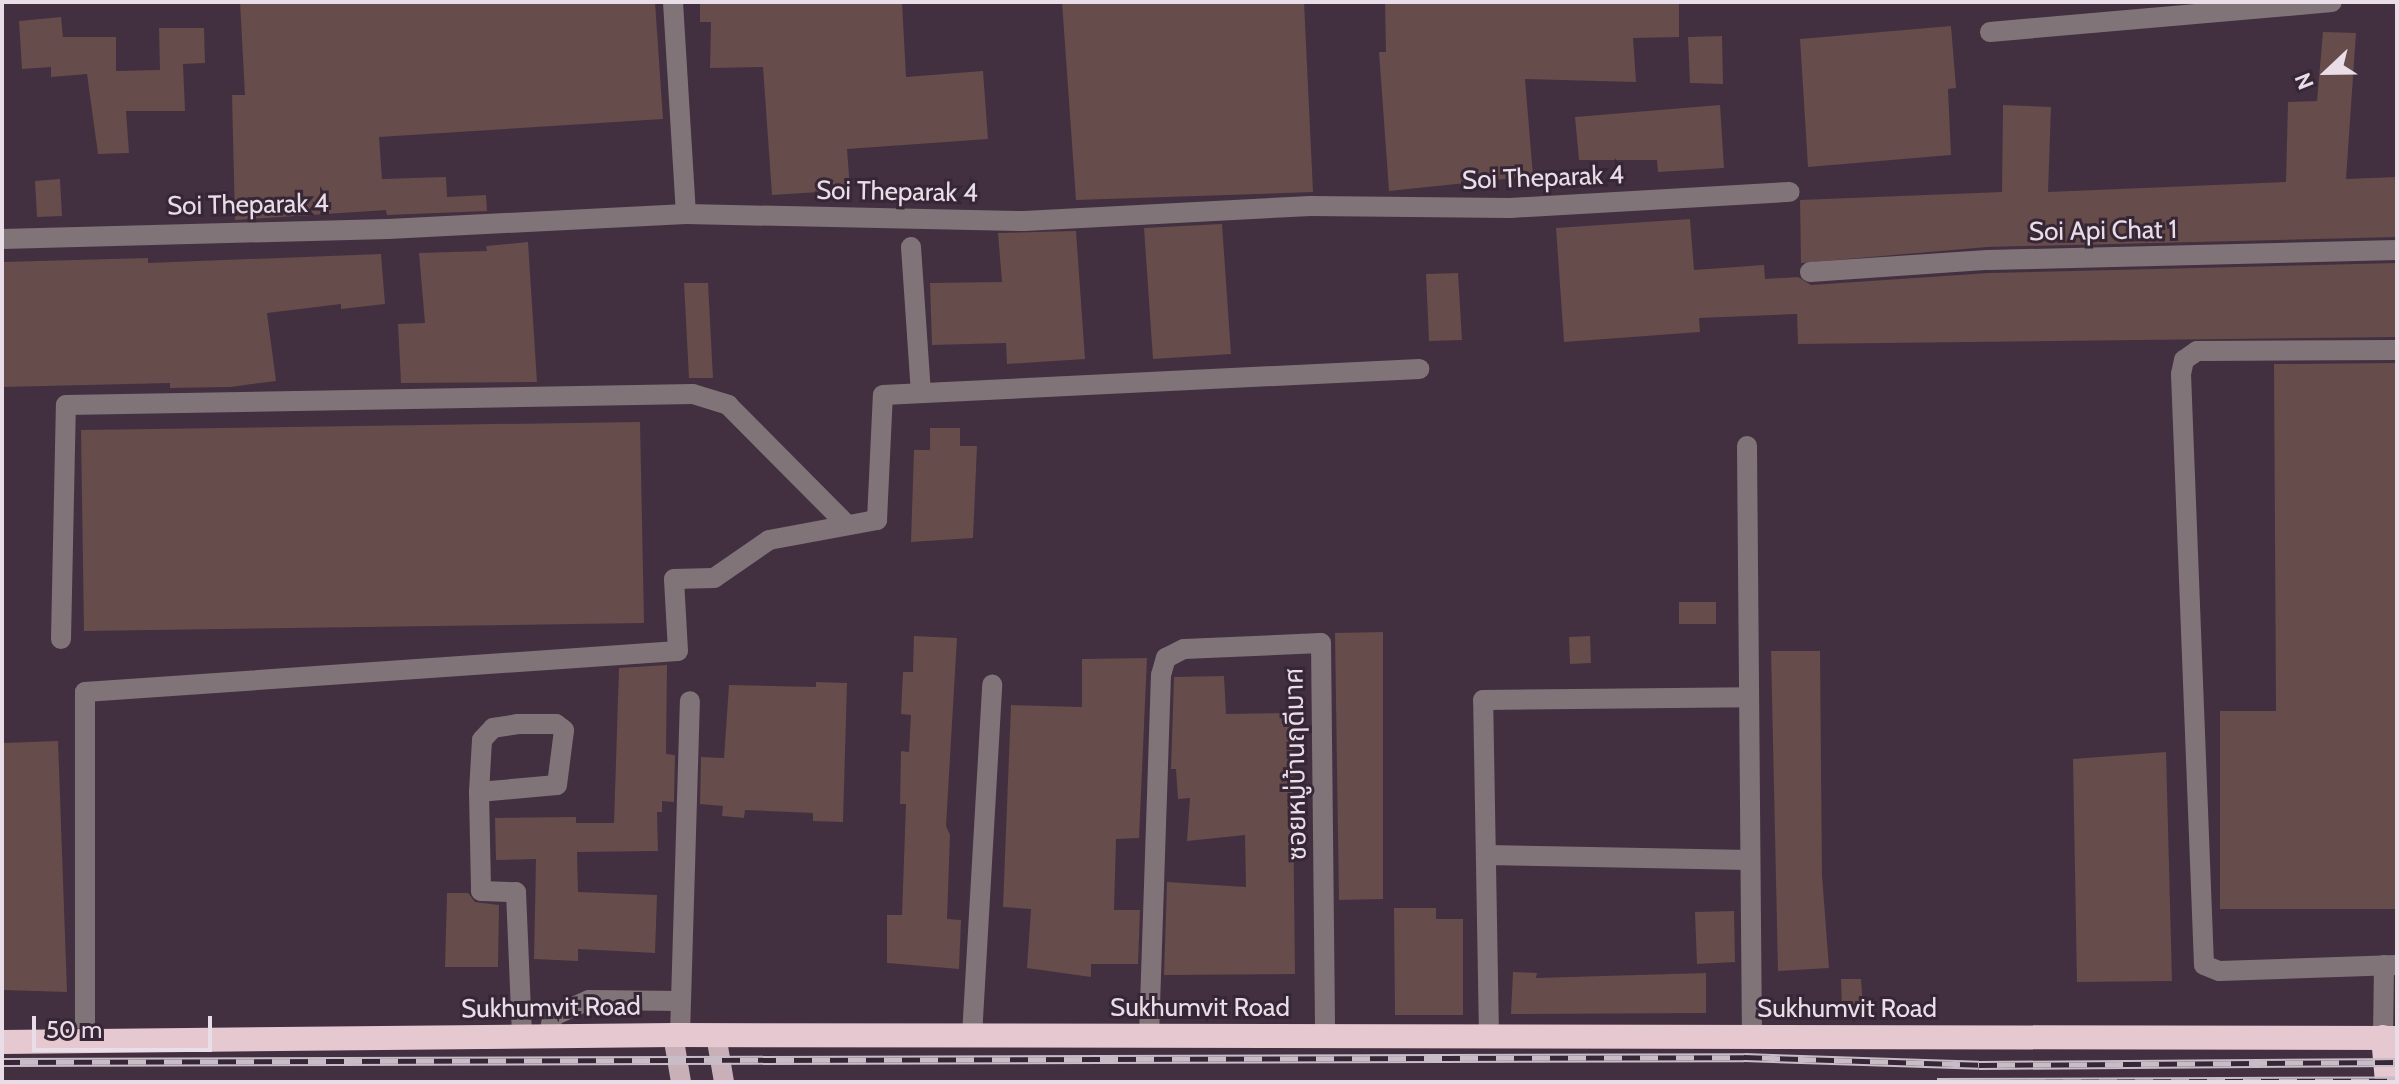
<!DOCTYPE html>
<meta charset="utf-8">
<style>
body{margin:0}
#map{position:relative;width:2399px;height:1084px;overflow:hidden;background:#423040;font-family:Cabin,"Noto Sans Thai",sans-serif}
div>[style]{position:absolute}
.building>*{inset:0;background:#664c4a}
.minor>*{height:20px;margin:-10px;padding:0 10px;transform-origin:10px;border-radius:10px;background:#817478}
.major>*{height:20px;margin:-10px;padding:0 10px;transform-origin:10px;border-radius:10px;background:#c9b0b8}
.highway>*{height:24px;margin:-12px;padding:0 12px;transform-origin:12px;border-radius:12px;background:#e6c8d1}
.rail>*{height:9px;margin-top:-4.5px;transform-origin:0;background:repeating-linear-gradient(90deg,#372736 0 18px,#c8bcc7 0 36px);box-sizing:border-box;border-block:2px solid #c8bcc7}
span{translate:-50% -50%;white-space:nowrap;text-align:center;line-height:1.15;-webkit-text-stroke:6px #372736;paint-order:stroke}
.street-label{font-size:26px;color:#e9dee8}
.frame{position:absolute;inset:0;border:4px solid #e9dee8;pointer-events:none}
.north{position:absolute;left:2287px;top:32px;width:80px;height:80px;-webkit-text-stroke:6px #372736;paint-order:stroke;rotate:248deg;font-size:22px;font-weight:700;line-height:32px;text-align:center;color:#e9dee8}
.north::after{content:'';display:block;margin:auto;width:28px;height:36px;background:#e9dee8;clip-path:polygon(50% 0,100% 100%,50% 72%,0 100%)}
.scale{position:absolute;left:32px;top:1016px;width:180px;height:36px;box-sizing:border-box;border:4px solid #e9dee8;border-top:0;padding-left:10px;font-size:24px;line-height:28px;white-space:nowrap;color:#e9dee8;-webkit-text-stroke:6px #372736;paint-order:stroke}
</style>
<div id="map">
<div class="building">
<i style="clip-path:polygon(240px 2px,655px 2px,663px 119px,379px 137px,382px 179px,446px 177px,447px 197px,486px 195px,487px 211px,387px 215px,386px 210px,235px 220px,232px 95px,245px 95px)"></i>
<i style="clip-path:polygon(700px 2px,902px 2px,906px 77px,983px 71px,988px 139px,847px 149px,850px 190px,772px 195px,763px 67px,710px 68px,711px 22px,700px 22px)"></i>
<i style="clip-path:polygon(1062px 2px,1304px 2px,1313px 192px,1076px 200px)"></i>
<i style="clip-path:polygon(1385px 2px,1679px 2px,1679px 37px,1633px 38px,1636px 82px,1525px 79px,1533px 176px,1389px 191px,1379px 52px,1386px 52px)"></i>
<i style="clip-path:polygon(61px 17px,63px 37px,116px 37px,116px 71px,160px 70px,159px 28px,204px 28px,205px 63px,183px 64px,185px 111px,126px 111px,129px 153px,98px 154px,87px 74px,51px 77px,51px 67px,22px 69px,19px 21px)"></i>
<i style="clip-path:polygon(1951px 26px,1956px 88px,1948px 89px,1951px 155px,1808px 167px,1800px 39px)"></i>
<i style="clip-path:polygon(2323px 32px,2356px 33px,2346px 179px,2397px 177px,2397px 237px,1987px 247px,1801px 263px,1800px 200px,2002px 192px,2003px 105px,2051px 107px,2048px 192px,2286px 182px,2288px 102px,2317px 101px)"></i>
<i style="clip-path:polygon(1722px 36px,1723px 84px,1690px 83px,1688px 37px)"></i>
<i style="clip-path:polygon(1720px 105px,1724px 168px,1658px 172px,1657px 160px,1579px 160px,1575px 117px)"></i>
<i style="clip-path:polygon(60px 179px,62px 216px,37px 217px,35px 181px)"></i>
<i style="clip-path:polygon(1690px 219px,1694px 270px,1764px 265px,1765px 279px,1798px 277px,1811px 285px,1989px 273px,2397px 263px,2397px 337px,1798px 344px,1797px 314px,1699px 318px,1700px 332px,1564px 342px,1556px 228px)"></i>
<i style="clip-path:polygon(1222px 224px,1231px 354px,1153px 359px,1144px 228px)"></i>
<i style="clip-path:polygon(1076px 231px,1085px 359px,1007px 364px,1006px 343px,932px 345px,930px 283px,1002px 282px,998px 233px)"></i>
<i style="clip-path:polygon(528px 242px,537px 382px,401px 383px,398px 324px,425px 323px,419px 253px,487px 251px,486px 246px)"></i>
<i style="clip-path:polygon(381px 254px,385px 304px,341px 309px,341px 304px,267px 313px,276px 381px,230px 387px,170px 388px,170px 383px,2px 387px,2px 262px,148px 258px,148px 263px)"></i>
<i style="clip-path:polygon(1458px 273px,1462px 340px,1429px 341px,1426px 274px)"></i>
<i style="clip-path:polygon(684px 283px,708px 283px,713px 378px,689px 378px)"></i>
<i style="clip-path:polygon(2397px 363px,2397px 909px,2220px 909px,2220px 711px,2276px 711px,2274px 364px)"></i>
<i style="clip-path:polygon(640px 422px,644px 623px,84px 631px,81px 430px)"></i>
<i style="clip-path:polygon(930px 428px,960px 428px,960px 446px,977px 446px,973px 538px,911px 542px,914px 450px,930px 450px)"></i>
<i style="clip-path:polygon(1679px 602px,1716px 602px,1716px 624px,1679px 624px)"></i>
<i style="clip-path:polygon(1383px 632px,1383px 899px,1339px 900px,1335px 633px)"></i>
<i style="clip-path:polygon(914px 636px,957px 638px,946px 826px,950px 835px,947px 919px,961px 920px,959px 969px,887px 963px,887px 915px,902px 915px,906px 804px,900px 804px,901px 751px,909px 752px,911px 715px,901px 714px,903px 672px,913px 672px)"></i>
<i style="clip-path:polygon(1590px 636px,1591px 663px,1570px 664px,1569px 637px)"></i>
<i style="clip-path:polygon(1771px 651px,1820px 651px,1822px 875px,1829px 968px,1778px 971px)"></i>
<i style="clip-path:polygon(1147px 658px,1139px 838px,1116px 839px,1114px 910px,1140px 910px,1138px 964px,1091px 964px,1091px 977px,1027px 968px,1031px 909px,1003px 907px,1011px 705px,1082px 707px,1082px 659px)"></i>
<i style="clip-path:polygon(667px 665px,666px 754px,675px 755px,674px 802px,662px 801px,662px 812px,657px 812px,658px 851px,577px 852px,578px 892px,657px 895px,655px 953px,578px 949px,578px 961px,534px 959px,536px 859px,496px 860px,495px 818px,576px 817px,576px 823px,614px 823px,619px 668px)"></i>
<i style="clip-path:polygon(1224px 676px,1226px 714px,1292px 713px,1295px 974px,1164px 975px,1167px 882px,1246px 887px,1245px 835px,1187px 841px,1190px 798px,1178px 799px,1176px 769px,1171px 769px,1174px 677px)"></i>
<i style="clip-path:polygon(816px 682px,847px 683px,843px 822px,813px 821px,813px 813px,745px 810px,744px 818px,722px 816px,723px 806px,700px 804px,701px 757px,724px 758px,729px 685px,816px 687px)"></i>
<i style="clip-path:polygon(58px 741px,67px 992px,2px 990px,2px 743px)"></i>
<i style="clip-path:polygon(2166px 752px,2172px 981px,2077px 982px,2073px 759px)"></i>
<i style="clip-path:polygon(447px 893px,468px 893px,475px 902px,499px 905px,498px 967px,445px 967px)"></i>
<i style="clip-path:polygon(1394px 908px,1436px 908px,1436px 919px,1463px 919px,1463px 1015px,1395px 1015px)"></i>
<i style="clip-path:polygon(1734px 911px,1735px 962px,1697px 964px,1695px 912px)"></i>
<i style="clip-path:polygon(1513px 972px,1537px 973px,1536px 978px,1706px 973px,1706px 1013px,1511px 1014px)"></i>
<i style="clip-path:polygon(1841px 979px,1861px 979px,1863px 1008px,1842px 1009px)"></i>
</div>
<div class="minor">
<i style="left:673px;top:2px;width:212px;rotate:86.5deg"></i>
<i style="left:1990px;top:32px;width:343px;rotate:-5deg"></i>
<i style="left:2px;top:239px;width:386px;rotate:-1.5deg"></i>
<i style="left:388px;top:229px;width:298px;rotate:-2.9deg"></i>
<i style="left:686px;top:214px;width:338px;rotate:1.2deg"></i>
<i style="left:1024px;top:221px;width:287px;rotate:-3deg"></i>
<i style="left:1311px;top:206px;width:199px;rotate:0.6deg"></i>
<i style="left:1510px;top:208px;width:280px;rotate:-3.3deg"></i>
<i style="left:911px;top:247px;width:145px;rotate:86.1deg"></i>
<i style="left:1810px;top:272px;width:178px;rotate:-3.9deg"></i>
<i style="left:1988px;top:260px;width:409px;rotate:-1.4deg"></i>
<i style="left:2397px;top:350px;width:200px;rotate:179.7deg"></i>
<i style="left:2197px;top:351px;width:16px;rotate:145deg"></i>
<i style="left:2184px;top:360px;width:14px;rotate:102deg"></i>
<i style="left:2181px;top:374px;width:591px;rotate:87.77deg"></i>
<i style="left:2204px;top:965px;width:16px;rotate:22deg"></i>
<i style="left:2219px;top:971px;width:178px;rotate:-1.9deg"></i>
<i style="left:1747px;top:446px;width:591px;rotate:89.52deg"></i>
<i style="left:61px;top:639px;width:234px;rotate:-88.8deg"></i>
<i style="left:66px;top:405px;width:627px;rotate:-1.01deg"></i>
<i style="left:693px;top:394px;width:37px;rotate:17deg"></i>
<i style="left:728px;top:405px;width:166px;rotate:45.2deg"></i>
<i style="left:479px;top:792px;width:78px;rotate:-5.1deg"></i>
<i style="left:557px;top:785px;width:55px;rotate:-82.7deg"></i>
<i style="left:564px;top:730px;width:10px;rotate:-143deg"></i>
<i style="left:556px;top:724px;width:38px;rotate:180deg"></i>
<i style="left:518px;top:724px;width:25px;rotate:171deg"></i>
<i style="left:493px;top:728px;width:16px;rotate:133deg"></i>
<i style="left:482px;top:740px;width:52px;rotate:93.3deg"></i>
<i style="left:479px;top:792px;width:99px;rotate:88.8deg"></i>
<i style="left:481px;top:891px;width:35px;rotate:2deg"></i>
<i style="left:516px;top:892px;width:145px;rotate:87.6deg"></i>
<i style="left:1486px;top:855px;width:264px;rotate:1.1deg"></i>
<i style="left:680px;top:1035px;width:334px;rotate:-88.3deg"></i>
<i style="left:972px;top:1036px;width:352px;rotate:-86.7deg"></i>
<i style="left:1149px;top:1036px;width:361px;rotate:-88.1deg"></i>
<i style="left:1161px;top:675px;width:18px;rotate:-74deg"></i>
<i style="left:1166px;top:658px;width:20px;rotate:-27deg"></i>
<i style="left:1184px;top:649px;width:137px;rotate:-2.5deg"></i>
<i style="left:1321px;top:643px;width:393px;rotate:89.4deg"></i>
<i style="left:1489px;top:1036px;width:336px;rotate:-91deg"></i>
<i style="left:1483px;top:700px;width:265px;rotate:-0.6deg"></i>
<i style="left:548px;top:1037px;width:22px;rotate:-77deg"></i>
<i style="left:553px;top:1016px;width:39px;rotate:-24deg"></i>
<i style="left:589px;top:1000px;width:92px;rotate:0.6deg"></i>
<i style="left:2383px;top:1037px;width:72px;rotate:-89.2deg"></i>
<i style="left:85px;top:1043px;width:351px;rotate:-90deg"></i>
<i style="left:85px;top:692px;width:594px;rotate:-3.96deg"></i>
<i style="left:678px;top:651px;width:72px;rotate:-93.2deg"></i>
<i style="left:674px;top:579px;width:40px;rotate:-1.4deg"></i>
<i style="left:714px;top:578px;width:67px;rotate:-34.6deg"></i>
<i style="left:769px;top:540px;width:110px;rotate:-10.5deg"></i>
<i style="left:877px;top:520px;width:125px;rotate:-87.3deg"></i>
<i style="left:883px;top:395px;width:537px;rotate:-2.78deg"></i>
</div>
<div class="major">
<i style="left:673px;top:1035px;width:48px;rotate:80.3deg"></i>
<i style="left:716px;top:1035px;width:48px;rotate:80.3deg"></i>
</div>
<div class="highway">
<i style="left:2383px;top:1037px;width:45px;rotate:84.9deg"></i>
<i style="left:2px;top:1042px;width:671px;rotate:-0.6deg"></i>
<i style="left:673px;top:1035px;width:1724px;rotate:0.1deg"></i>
</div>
<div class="rail">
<i style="left:2px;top:1062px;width:1742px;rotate:-0.16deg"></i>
<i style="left:1744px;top:1057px;width:235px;rotate:1.9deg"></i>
<i style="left:1979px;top:1065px;width:418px;rotate:-0.4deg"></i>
<i style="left:1937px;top:1082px;width:460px;rotate:-0.2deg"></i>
</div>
<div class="street-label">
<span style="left:1543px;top:178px;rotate:-2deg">Soi Theparak 4</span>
<span style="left:897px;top:192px;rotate:1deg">Soi Theparak 4</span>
<span style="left:248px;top:205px;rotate:-1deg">Soi Theparak 4</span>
<span style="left:2103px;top:231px;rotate:-1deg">Soi Api Chat 1</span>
<span style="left:1296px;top:764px;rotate:-91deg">ซอยหมู่บ้านฤดีมาศ</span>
<span style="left:551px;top:1008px;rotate:-1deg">Sukhumvit Road</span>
<span style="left:1200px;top:1008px">Sukhumvit Road</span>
<span style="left:1847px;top:1009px">Sukhumvit Road</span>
</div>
<div class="frame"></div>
<div class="north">N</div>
<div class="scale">50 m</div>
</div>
